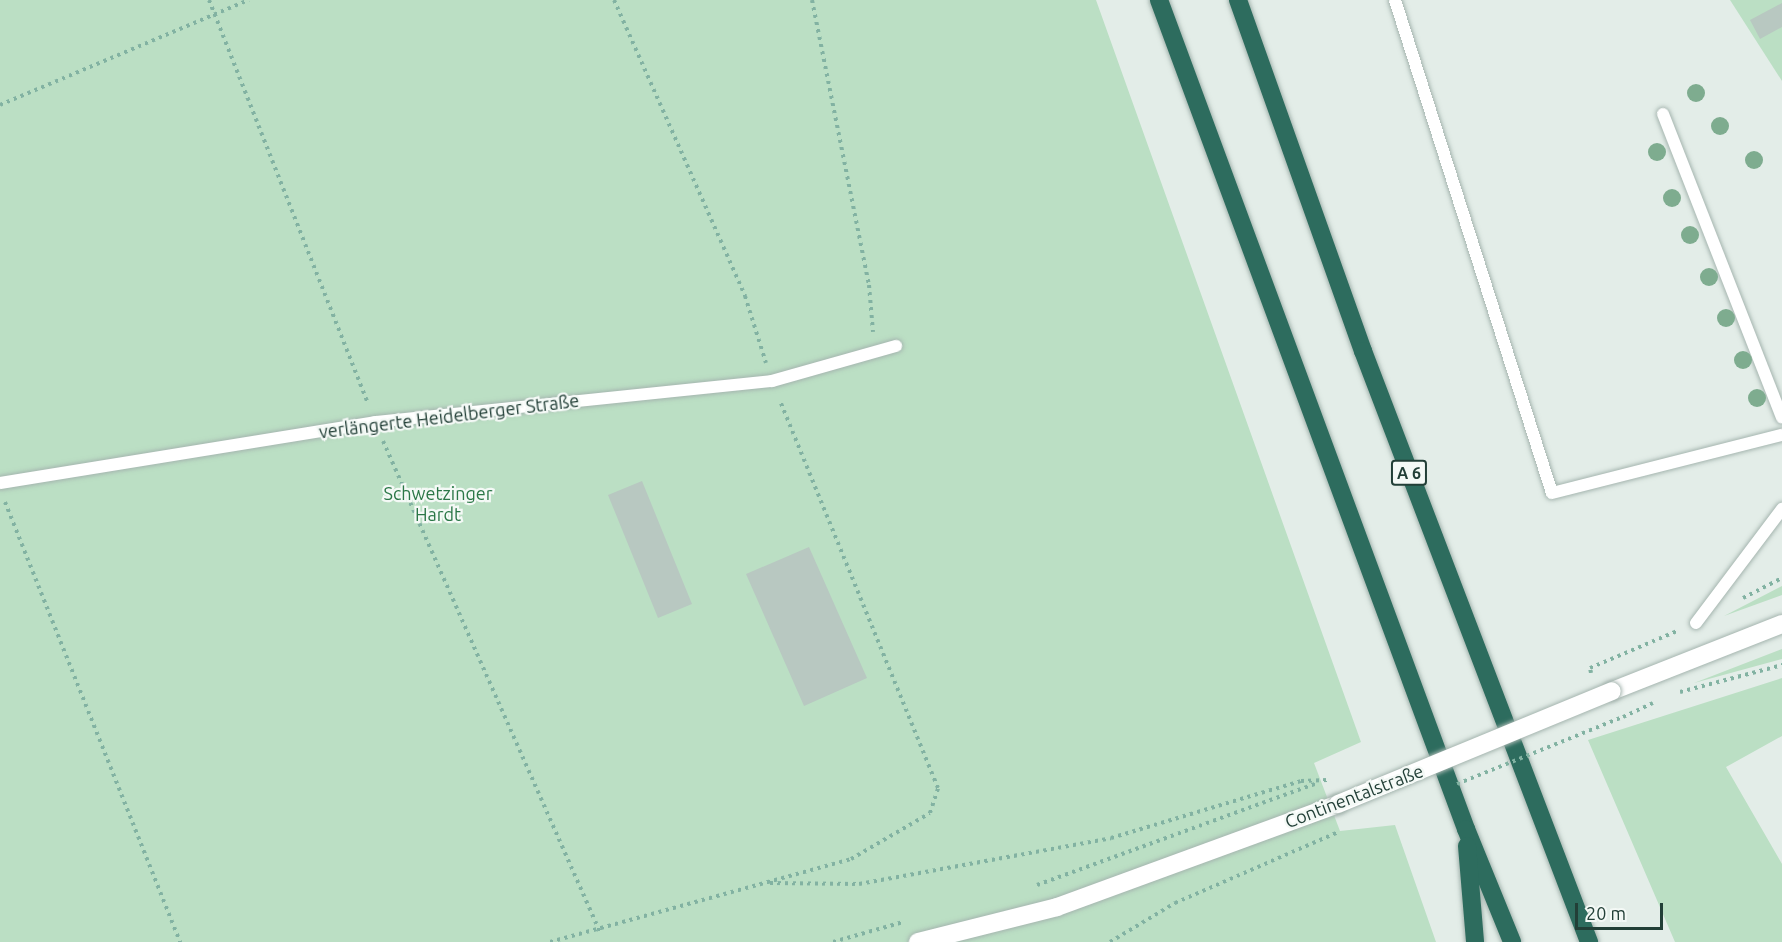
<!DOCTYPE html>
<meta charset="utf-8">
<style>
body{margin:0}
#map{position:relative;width:1782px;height:942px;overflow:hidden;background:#e3ede8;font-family:Ubuntu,sans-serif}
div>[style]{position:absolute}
.green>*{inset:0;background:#bbdfc4}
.building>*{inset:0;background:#b8c8c1}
.path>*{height:4px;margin-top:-2px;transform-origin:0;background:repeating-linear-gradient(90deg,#82b2a2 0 3px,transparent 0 7.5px)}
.roads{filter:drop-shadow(0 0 2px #a5b5af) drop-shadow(0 0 2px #a5b5af)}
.service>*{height:12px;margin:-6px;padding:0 6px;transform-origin:6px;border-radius:6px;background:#fff}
.minor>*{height:18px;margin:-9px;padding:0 9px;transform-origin:9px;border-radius:9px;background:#fff}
.motorway>*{height:18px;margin:-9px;padding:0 9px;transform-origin:9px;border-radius:9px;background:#2d6c5e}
.path-bridge>*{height:4px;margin-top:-2px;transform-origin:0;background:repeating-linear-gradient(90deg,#82b2a2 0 3px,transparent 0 7.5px)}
.bridges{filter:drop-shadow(0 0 2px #a5b5af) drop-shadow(0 0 2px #a5b5af)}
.minor-bridge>*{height:18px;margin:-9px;padding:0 9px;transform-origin:9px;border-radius:9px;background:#fff}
.trees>*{width:18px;height:18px;margin:-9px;border-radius:50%;background:#7eac8f}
span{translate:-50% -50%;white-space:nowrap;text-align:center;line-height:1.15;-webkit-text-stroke:4.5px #f4f9f6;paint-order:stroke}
.shield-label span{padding:2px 4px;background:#f4f9f6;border:2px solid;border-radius:4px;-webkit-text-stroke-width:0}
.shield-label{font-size:16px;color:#223f37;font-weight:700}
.street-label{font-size:18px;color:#223f37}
.park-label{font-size:18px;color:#2b7747}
.scale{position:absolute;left:1575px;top:903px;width:88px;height:27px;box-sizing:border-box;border:3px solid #223f37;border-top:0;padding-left:8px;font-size:18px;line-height:21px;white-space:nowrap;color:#223f37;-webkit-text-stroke:4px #f4f9f6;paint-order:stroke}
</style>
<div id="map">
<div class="green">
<i style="clip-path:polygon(0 0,1096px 0,1361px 742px,1314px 763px,1340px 831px,1395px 825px,1436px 942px,0 942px)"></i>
<i style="clip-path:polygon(1730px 0,1782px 0,1782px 81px)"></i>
<i style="clip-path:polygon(1782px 586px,1782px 595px,1724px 616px)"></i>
<i style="clip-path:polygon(1782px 649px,1782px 659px,1694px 683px)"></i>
<i style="clip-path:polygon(1782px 678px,1782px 736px,1726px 767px,1782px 864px,1782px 942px,1675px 942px,1588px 740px)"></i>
</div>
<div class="building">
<i style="clip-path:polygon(1782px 3px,1782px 27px,1760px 39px,1750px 20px)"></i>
<i style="clip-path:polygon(642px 481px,692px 604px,658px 618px,608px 495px)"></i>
<i style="clip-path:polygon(809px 547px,867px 678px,804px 706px,746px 574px)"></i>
</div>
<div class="path">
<i style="left:209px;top:0;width:434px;rotate:68.5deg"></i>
<i style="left:614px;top:0;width:324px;rotate:66.1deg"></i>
<i style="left:745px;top:296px;width:70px;rotate:72.6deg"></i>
<i style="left:812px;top:0;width:291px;rotate:78.7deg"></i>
<i style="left:869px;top:285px;width:47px;rotate:85.1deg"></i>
<i style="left:0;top:105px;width:270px;rotate:-22.9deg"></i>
<i style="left:383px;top:441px;width:537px;rotate:66.16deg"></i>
<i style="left:5px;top:502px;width:474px;rotate:68.3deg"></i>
<i style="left:1743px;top:598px;width:44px;rotate:-27.1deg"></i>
<i style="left:1591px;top:673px;width:5px;rotate:-101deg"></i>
<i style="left:1590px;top:668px;width:95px;rotate:-23deg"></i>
<i style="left:1680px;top:692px;width:106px;rotate:-14.8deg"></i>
<i style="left:1623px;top:717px;width:33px;rotate:-25deg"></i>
<i style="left:770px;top:883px;width:89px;rotate:0.6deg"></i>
<i style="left:859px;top:884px;width:256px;rotate:-10.3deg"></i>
<i style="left:1111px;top:838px;width:198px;rotate:-16.7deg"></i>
<i style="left:1301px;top:781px;width:26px;rotate:-2deg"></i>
<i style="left:1037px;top:885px;width:296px;rotate:-20deg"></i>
<i style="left:550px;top:942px;width:312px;rotate:-15.4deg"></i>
<i style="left:851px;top:859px;width:91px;rotate:-30.2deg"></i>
<i style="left:930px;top:813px;width:26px;rotate:-72deg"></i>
<i style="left:938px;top:788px;width:418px;rotate:-112.2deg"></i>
<i style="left:833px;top:942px;width:73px;rotate:-15.9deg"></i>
<i style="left:1110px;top:942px;width:76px;rotate:-31deg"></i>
<i style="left:1175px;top:903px;width:176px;rotate:-23.5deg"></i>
</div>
<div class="roads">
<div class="service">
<i style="left:1395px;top:0;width:517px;rotate:72.34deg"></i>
<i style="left:1552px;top:493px;width:237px;rotate:-14.2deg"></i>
<i style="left:1663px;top:114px;width:326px;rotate:68.6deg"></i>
<i style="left:0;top:483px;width:380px;rotate:-9.2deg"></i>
<i style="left:375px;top:422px;width:399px;rotate:-5.9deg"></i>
<i style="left:772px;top:381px;width:129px;rotate:-15.8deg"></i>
<i style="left:1696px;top:623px;width:143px;rotate:-53deg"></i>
</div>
<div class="minor">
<i style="left:1612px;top:691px;width:183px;rotate:-21.5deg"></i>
<i style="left:918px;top:942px;width:143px;rotate:-14.1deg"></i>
<i style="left:1057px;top:907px;width:299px;rotate:-20.1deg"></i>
</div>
<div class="motorway">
<i style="left:1159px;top:0;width:884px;rotate:69.68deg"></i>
<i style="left:1466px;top:829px;width:122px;rotate:67.8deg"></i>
<i style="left:1238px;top:0;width:373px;rotate:70.4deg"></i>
<i style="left:1363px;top:351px;width:633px;rotate:69.07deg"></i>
<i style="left:1467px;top:846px;width:96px;rotate:85.2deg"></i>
</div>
</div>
<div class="path-bridge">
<i style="left:1457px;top:784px;width:179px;rotate:-22deg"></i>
</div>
<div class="bridges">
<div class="minor-bridge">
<i style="left:1338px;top:804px;width:296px;rotate:-22.4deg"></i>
</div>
</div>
<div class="trees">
<i style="left:1696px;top:93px"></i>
<i style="left:1720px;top:126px"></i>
<i style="left:1657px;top:152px"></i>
<i style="left:1754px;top:160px"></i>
<i style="left:1672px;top:198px"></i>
<i style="left:1690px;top:235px"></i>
<i style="left:1709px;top:277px"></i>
<i style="left:1726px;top:318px"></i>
<i style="left:1743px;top:360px"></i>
<i style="left:1757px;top:398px"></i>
</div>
<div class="shield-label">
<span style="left:1409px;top:473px">A 6</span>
</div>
<div class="street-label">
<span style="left:449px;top:416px;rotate:-7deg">verlängerte Heidelberger Straße</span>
<span style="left:1354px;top:796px;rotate:-21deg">Continentalstraße</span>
</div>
<div class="park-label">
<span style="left:438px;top:504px">Schwetzinger<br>Hardt</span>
</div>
<div class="scale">20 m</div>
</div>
